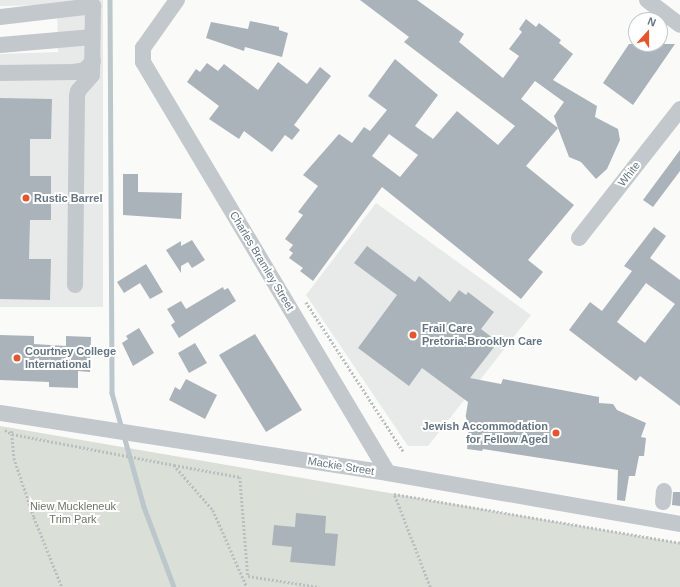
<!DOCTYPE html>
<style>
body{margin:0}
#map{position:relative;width:680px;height:587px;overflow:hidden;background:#fafaf8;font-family:Helvetica,sans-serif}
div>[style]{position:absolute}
.built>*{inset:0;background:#e8e9e9}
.green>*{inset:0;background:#dadfd7}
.stream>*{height:4.5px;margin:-2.25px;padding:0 2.25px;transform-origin:2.25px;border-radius:2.25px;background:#bbc7cb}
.building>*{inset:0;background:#aab3b9}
.path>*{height:2.5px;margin-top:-1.25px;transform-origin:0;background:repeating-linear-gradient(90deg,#bbbfc2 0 2px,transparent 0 4px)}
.minor>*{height:16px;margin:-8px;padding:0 8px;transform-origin:8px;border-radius:8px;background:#c3c8cc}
.dots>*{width:11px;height:11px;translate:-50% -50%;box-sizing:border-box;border:2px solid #fff;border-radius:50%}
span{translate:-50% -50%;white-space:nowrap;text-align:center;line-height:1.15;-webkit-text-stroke:4px #fff;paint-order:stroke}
.street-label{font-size:11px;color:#657683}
.poi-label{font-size:11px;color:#657683;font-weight:700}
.left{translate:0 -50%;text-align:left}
.right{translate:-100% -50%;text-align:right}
.park-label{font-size:11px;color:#687a64}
.north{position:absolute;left:628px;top:12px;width:40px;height:40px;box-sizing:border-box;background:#fff;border:1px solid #c1c8cd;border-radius:50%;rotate:21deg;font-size:11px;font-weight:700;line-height:16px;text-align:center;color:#657683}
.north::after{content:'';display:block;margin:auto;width:14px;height:18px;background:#e4572e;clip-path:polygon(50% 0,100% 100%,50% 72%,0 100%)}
</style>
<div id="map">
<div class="built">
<i style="clip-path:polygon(0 0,103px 0,103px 307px,0 307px,0 54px,58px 52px,57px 5px,0 6px)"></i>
<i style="clip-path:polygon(376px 203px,531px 315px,428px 446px,408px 446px,306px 295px)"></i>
</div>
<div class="green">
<i style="clip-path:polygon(0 426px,680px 543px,680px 587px,0 587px)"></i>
</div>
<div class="stream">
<i style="left:110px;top:0;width:393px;rotate:89.7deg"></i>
<i style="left:112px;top:393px;width:118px;rotate:74.3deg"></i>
<i style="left:144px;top:507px;width:85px;rotate:69.4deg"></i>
</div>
<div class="building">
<i style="clip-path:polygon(evenodd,360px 0,417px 0,464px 34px,459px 42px,503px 78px,519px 56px,509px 49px,522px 32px,519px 29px,526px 19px,536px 27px,539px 23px,561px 40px,559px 43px,573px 54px,553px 80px,597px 106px,595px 117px,618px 129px,620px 140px,607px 169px,596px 179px,581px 162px,569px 157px,558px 128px,526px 166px,574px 205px,528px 260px,543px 272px,521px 299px,382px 187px,313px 281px,300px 271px,303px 268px,289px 258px,293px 253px,289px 250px,293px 245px,285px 239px,303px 215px,298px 212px,318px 186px,303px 175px,339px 134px,352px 143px,364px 127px,370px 131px,387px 110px,368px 96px,395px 59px,438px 95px,415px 126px,433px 139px,457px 111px,498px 145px,515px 126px,404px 42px,409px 37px,360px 0,535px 81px,564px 102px,554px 116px,558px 128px,521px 99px,535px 81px,360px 0,389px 134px,418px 155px,400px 177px,372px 156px,389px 134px)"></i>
<i style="clip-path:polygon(250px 21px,279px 27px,279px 30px,288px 33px,282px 57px,245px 47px,244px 51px,206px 38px,211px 22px,248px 29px)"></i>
<i style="clip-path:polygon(629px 44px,675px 44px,633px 105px,603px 83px)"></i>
<i style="clip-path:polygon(278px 62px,307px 84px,320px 67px,331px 76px,294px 125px,300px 130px,292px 140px,285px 135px,272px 152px,244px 131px,239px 139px,209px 119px,219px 106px,187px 82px,196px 69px,200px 72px,207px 63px,218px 71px,224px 64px,258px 90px)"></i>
<i style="clip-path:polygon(0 98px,52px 99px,51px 139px,30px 139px,30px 176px,51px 176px,51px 220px,30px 220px,29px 259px,51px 259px,50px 300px,0 299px)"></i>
<i style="clip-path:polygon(680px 150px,680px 171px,653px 207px,643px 200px)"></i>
<i style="clip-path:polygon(123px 174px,138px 174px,138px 192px,182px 193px,181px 219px,123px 215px)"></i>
<i style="clip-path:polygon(evenodd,654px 227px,666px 236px,650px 258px,680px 280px,680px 406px,640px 376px,636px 381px,569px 330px,590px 302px,602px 311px,632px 271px,624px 266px,654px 227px,646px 283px,675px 304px,645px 343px,617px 322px,646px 283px)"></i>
<i style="clip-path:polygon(192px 240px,205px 260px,192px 268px,188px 262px,181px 266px,181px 273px,166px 250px,181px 241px,181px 246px)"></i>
<i style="clip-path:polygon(367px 246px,415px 282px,419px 276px,450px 302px,459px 290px,466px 295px,468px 292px,494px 312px,481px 329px,498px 342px,470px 378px,501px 384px,503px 379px,599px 397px,599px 403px,613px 404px,617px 410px,646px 423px,641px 437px,646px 438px,644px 456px,639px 456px,635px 476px,629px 476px,625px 501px,617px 500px,618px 470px,483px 449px,482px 451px,467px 449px,469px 428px,464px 427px,468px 402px,422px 368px,409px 386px,358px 348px,397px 295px,354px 263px)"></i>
<i style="clip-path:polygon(146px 264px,163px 292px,150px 299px,140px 283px,124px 293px,117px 282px)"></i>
<i style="clip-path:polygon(223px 287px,224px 290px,228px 288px,236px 301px,179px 338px,171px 325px,175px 322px,167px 309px,181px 301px,186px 309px)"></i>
<i style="clip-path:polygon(139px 328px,154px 353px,133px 366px,122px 343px,128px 339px,126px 336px)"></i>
<i style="clip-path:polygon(255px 334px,302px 410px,266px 432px,219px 355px)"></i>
<i style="clip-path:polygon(0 335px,34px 336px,34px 344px,66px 346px,66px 336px,91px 337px,90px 372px,78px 371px,78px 388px,49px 387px,49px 382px,0 380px)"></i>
<i style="clip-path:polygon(195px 343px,207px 363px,189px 373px,178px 353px)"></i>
<i style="clip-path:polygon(186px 379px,217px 395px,205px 419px,169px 400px,175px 387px,180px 390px)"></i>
<i style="clip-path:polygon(673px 492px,680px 492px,680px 506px,672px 505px)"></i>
<i style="clip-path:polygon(296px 513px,326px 516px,325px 533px,338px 534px,335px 566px,290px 562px,292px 547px,272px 545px,274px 525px,295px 527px)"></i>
</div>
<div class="path">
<i style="left:306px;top:302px;width:178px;rotate:56.9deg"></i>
<i style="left:5px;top:430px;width:8px;rotate:30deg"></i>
<i style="left:12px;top:434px;width:24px;rotate:85deg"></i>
<i style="left:14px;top:458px;width:62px;rotate:71.3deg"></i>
<i style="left:34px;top:517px;width:75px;rotate:68.2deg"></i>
<i style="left:12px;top:431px;width:3px;rotate:90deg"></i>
<i style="left:12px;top:434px;width:165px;rotate:10.8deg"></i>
<i style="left:174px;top:465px;width:60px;rotate:49.1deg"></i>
<i style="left:213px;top:510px;width:84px;rotate:66.2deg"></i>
<i style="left:174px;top:465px;width:67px;rotate:10.3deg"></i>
<i style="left:240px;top:477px;width:99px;rotate:85.4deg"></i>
<i style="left:248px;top:576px;width:72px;rotate:8.8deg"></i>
<i style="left:430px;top:587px;width:100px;rotate:-111.2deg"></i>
<i style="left:394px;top:494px;width:290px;rotate:9.7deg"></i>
</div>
<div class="minor">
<i style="left:177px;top:0;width:59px;rotate:125.3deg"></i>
<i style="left:143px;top:48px;width:14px;rotate:90deg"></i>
<i style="left:143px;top:62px;width:478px;rotate:59.2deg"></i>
<i style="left:647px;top:0;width:41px;rotate:37.1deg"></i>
<i style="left:0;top:17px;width:94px;rotate:-6.7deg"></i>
<i style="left:93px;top:6px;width:69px;rotate:90.8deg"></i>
<i style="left:92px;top:75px;width:21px;rotate:131deg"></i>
<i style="left:78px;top:91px;width:5px;rotate:101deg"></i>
<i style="left:77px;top:96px;width:189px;rotate:90.6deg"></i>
<i style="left:0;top:45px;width:93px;rotate:-4.9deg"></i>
<i style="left:0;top:73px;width:74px;rotate:-0.8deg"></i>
<i style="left:74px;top:72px;width:11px;rotate:-10deg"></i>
<i style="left:85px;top:70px;width:12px;rotate:-48deg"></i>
<i style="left:579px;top:238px;width:164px;rotate:-51.9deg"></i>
<i style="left:0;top:413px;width:393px;rotate:8.8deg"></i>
<i style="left:388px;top:473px;width:296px;rotate:9.9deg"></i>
<i style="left:663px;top:502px;width:11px;rotate:-85deg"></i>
</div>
<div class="dots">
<i style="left:26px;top:198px;background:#e4572e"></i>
<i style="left:413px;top:335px;background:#e4572e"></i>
<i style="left:17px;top:358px;background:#e4572e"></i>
<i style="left:556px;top:433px;background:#e4572e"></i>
</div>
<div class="street-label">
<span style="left:629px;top:174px;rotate:-52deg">White</span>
<span style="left:262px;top:261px;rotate:59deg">Charles Bramley Street</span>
<span style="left:341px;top:466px;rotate:9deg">Mackie Street</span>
</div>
<div class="poi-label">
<span class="left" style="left:34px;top:198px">Rustic Barrel</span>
<span class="left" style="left:422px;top:335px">Frail Care<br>Pretoria-Brooklyn Care</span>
<span class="left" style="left:25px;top:358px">Courtney College<br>International</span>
<span class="right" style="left:548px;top:433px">Jewish Accommodation<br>for Fellow Aged</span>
</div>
<div class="park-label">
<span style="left:73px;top:513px">Niew Muckleneuk<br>Trim Park</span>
</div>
<div class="north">N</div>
</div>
